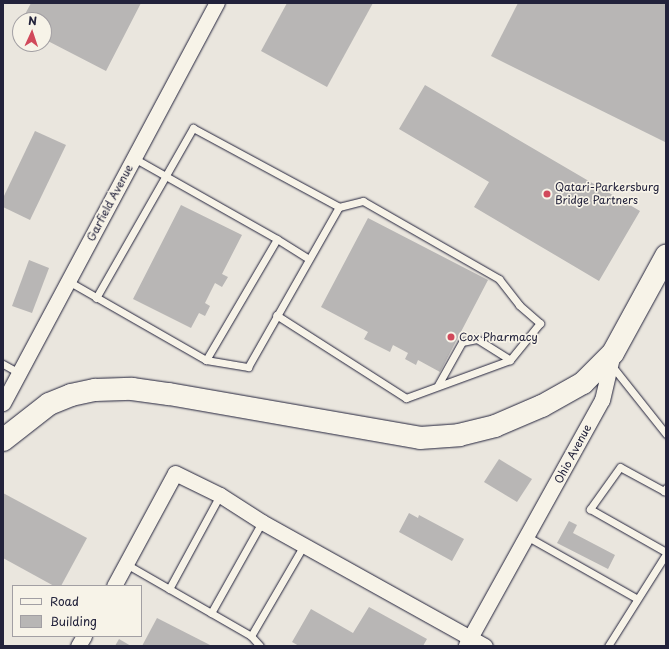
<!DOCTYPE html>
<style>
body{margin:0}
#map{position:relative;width:669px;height:649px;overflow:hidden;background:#eae6de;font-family:"Playpen Sans",sans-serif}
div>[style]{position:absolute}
.building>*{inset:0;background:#b8b6b5}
.roads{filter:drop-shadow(0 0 1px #22223b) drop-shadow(0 0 1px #22223b)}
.service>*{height:7px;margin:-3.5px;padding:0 3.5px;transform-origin:3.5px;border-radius:3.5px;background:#f7f3e8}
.minor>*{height:15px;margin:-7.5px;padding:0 7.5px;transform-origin:7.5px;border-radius:7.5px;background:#f7f3e8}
.primary>*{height:22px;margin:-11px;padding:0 11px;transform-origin:11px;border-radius:11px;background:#f7f3e8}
.dots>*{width:11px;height:11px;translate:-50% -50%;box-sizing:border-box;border:2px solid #f7f3e8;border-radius:50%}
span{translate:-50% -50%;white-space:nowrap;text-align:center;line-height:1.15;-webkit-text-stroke:3.5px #f7f3e8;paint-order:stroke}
.poi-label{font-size:11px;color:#22223b}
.left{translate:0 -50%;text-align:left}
.street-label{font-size:11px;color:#22223b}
.frame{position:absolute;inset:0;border:4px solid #22223b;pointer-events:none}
.legend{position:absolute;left:12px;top:585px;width:130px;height:52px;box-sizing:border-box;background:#f7f3e8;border:1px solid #a29fa3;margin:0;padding:5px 7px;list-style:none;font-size:12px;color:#22223b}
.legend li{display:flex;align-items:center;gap:8px;height:20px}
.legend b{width:20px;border:1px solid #a29fa3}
.north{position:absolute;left:12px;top:12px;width:40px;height:40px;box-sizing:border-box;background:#f7f3e8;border:1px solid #a29fa3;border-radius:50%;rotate:3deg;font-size:11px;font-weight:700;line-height:16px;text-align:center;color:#22223b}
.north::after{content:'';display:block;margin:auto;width:14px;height:18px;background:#d1495b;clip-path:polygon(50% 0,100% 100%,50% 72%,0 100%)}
</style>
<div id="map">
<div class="building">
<i style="clip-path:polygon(31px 3px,141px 3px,106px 71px,44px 39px,44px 20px,22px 20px)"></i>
<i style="clip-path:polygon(287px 3px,373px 3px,327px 87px,261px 51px)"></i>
<i style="clip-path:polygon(518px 3px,666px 4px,665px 142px,491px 56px)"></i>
<i style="clip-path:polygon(425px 85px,640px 211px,599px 281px,474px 207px,489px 182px,399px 129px)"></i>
<i style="clip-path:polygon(35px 131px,66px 145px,30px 220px,3px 207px,3px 198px)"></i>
<i style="clip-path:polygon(181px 205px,242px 235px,222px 274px,228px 277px,222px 287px,215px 283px,205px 303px,210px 306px,205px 316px,199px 313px,191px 328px,133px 299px)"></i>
<i style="clip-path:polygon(368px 218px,488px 280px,440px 372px,418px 360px,416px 365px,405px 359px,408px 353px,393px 345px,390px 352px,364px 339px,368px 332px,321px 307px)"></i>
<i style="clip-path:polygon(29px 260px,49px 268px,32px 313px,12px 306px)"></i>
<i style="clip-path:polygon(499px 459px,532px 479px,517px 502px,484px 482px)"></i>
<i style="clip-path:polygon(3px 493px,87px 538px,61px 586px,54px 586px,3px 558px)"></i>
<i style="clip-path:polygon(409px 513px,418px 518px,419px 515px,464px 539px,452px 561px,399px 532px)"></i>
<i style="clip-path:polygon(569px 521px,577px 525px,573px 533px,615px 555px,608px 569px,557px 543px)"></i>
<i style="clip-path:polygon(369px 607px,427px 639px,423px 646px,299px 646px,292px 642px,311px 609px,353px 633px)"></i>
<i style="clip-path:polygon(157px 618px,212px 646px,142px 646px)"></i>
<i style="clip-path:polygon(119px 639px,131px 646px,115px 646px)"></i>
</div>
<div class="roads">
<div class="service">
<i style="left:277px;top:239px;width:36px;rotate:32deg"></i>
<i style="left:68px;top:281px;width:159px;rotate:29.8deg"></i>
<i style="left:206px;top:360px;width:140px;rotate:-59.6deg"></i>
<i style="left:277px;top:239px;width:164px;rotate:-150.5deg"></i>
<i style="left:96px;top:298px;width:196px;rotate:-60.3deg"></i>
<i style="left:193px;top:128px;width:166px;rotate:28.4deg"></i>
<i style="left:339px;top:207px;width:25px;rotate:-14deg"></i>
<i style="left:363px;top:201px;width:157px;rotate:29.8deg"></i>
<i style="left:499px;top:279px;width:33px;rotate:52deg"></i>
<i style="left:519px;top:305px;width:28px;rotate:41deg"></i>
<i style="left:540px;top:323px;width:48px;rotate:129deg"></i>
<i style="left:510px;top:360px;width:111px;rotate:159.9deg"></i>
<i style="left:406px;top:398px;width:154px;rotate:-147.4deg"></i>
<i style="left:206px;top:360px;width:43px;rotate:9.5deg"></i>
<i style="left:248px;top:367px;width:184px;rotate:-60.4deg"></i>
<i style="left:3px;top:364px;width:18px;rotate:29deg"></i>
<i style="left:612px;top:366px;width:87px;rotate:51.5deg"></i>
<i style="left:438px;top:385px;width:49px;rotate:-60.8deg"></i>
<i style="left:462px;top:342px;width:15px;rotate:-11deg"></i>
<i style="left:477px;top:339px;width:39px;rotate:32deg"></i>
<i style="left:666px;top:488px;width:4px;rotate:124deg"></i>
<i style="left:664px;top:491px;width:50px;rotate:-151.4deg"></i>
<i style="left:620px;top:467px;width:52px;rotate:125.5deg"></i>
<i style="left:590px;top:509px;width:87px;rotate:29.5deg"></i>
<i style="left:528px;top:537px;width:124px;rotate:29.5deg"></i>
<i style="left:126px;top:564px;width:144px;rotate:29.9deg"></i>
<i style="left:251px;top:636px;width:13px;rotate:48deg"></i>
<i style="left:169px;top:589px;width:107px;rotate:-61.5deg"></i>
<i style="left:211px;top:613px;width:104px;rotate:-60.7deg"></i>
<i style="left:251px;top:636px;width:105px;rotate:-59.8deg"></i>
<i style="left:608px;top:646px;width:109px;rotate:-57.8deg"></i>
</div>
<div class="minor">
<i style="left:3px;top:403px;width:454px;rotate:-61.9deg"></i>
<i style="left:114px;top:586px;width:128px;rotate:-61.6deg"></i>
<i style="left:175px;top:473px;width:50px;rotate:26.1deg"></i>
<i style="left:220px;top:495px;width:50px;rotate:32.7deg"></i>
<i style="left:262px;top:522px;width:255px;rotate:29.1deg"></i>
<i style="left:466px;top:645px;width:280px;rotate:-61deg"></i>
<i style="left:602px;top:400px;width:48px;rotate:-76.8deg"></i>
<i style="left:78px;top:646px;width:12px;rotate:-59deg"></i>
</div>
<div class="primary">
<i style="left:3px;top:440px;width:58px;rotate:-38deg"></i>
<i style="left:49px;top:404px;width:24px;rotate:-22deg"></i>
<i style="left:71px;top:395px;width:25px;rotate:-12deg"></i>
<i style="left:95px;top:390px;width:37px;rotate:-2deg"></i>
<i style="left:132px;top:389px;width:37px;rotate:8deg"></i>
<i style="left:169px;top:394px;width:255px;rotate:9.9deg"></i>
<i style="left:420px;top:438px;width:39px;rotate:-4deg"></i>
<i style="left:459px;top:435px;width:37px;rotate:-14deg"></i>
<i style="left:495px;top:426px;width:51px;rotate:-23.1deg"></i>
<i style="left:542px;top:406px;width:47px;rotate:-29.3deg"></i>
<i style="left:583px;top:383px;width:42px;rotate:-45deg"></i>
<i style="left:613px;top:353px;width:111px;rotate:-61.3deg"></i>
</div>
</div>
<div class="dots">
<i style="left:547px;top:194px;background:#d1495b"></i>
<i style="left:451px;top:337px;background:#d1495b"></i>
</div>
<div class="poi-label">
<span class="left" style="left:555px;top:194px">Qatari-Parkersburg<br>Bridge Partners</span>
<span class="left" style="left:459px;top:337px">Cox Pharmacy</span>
</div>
<div class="street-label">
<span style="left:110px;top:203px;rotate:-62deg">Garfield Avenue</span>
<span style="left:573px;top:454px;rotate:-62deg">Ohio Avenue</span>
</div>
<div class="frame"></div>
<ul class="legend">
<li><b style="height:5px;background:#f7f3e8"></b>Road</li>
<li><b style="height:11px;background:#b8b6b5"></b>Building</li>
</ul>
<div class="north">N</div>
</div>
